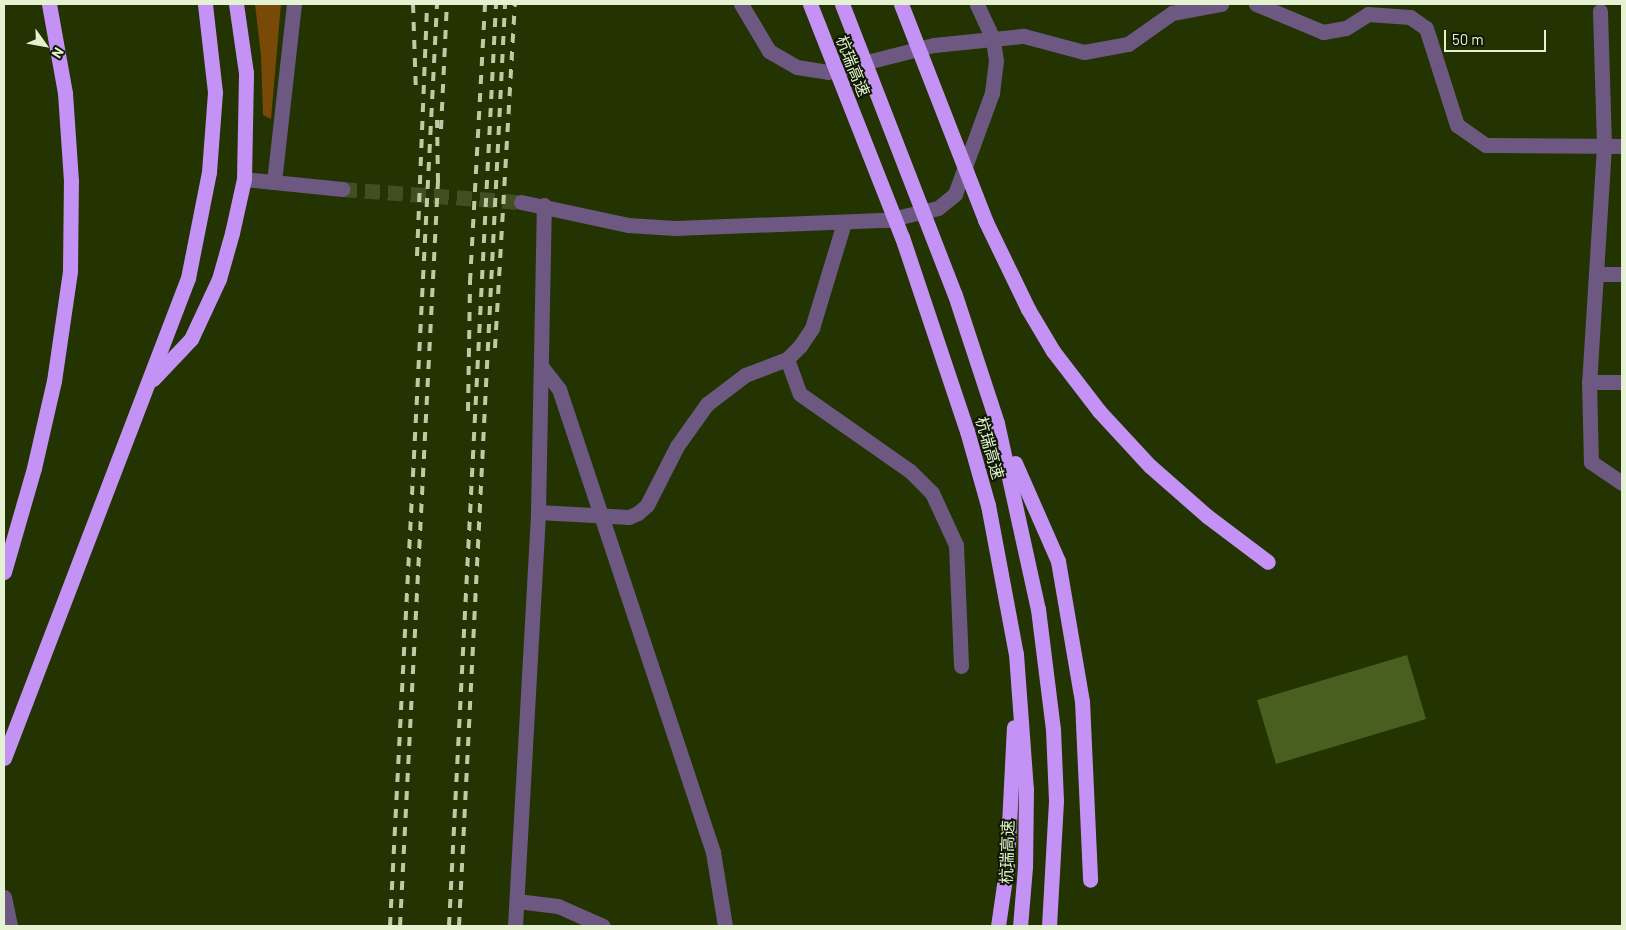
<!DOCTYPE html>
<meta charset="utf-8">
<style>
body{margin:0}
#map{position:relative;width:1626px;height:930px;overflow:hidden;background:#233301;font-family:Barlow,"Noto Sans SC",sans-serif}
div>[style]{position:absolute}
.green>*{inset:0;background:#794908}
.building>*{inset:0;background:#495f1f}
.minor-tunnel>*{height:15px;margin-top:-7.5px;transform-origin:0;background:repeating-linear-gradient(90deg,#405020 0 15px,transparent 0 23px)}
.minor>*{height:15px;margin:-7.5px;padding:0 7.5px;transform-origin:7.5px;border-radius:7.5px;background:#6c5881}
.highway>*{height:15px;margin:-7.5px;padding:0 7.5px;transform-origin:7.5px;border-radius:7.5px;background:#c491f5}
.rail>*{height:4px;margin-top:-2px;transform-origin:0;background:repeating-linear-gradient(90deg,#bccaa6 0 9px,transparent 0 18px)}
.highway-bridge>*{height:15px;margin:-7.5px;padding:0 7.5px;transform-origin:7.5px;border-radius:7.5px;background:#c491f5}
span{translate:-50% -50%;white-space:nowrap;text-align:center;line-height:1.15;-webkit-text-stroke:4px #0f1801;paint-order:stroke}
.street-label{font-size:16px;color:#e4f2d1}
.frame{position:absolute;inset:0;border:5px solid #e4f2d1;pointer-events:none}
.north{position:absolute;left:20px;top:20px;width:50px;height:50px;-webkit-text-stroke:4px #0f1801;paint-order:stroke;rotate:122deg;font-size:14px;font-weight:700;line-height:20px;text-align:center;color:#e4f2d1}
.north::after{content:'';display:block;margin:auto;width:18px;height:22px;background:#e4f2d1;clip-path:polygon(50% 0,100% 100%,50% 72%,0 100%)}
.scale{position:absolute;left:1444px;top:30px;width:102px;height:22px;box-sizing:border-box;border:2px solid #e4f2d1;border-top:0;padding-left:6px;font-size:15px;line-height:18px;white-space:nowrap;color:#e4f2d1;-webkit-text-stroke:4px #0f1801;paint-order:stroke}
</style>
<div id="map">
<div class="green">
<i style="clip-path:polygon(255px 4px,281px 4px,271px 119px,263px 115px,261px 56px)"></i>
</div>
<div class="building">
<i style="clip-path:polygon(1407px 655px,1426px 719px,1276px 764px,1257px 700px)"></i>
</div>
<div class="minor-tunnel">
<i style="left:342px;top:189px;width:179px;rotate:4.2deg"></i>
</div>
<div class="minor">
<i style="left:741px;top:4px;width:55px;rotate:59.2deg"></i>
<i style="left:769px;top:51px;width:32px;rotate:30deg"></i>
<i style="left:797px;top:67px;width:31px;rotate:9deg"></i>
<i style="left:828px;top:72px;width:109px;rotate:-14.3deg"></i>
<i style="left:934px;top:45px;width:59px;rotate:-5.8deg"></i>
<i style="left:993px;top:39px;width:31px;rotate:-6deg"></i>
<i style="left:1024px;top:36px;width:62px;rotate:14.9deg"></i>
<i style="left:1084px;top:52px;width:45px;rotate:-10.3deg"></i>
<i style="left:1128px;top:44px;width:54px;rotate:-35.2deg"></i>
<i style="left:1172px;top:13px;width:50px;rotate:-10.4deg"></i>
<i style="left:1256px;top:4px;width:73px;rotate:22.7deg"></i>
<i style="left:1323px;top:32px;width:23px;rotate:-10deg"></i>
<i style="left:1346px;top:28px;width:26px;rotate:-32deg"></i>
<i style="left:1368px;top:14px;width:42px;rotate:4.1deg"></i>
<i style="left:1410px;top:17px;width:19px;rotate:35deg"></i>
<i style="left:1426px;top:28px;width:102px;rotate:72.3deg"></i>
<i style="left:1457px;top:125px;width:35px;rotate:35deg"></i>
<i style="left:1486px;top:145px;width:136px;rotate:0.4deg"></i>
<i style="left:1600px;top:11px;width:135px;rotate:88.3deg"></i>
<i style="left:1604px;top:146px;width:236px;rotate:93.6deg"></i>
<i style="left:1589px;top:382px;width:80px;rotate:88.6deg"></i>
<i style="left:1591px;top:462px;width:37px;rotate:34deg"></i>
<i style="left:244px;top:179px;width:99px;rotate:5.8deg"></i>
<i style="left:274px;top:182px;width:179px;rotate:-83.6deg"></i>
<i style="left:521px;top:202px;width:109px;rotate:12.1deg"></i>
<i style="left:628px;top:225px;width:47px;rotate:3.7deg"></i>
<i style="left:675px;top:228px;width:212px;rotate:-2.2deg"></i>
<i style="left:887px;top:220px;width:52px;rotate:-13.2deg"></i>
<i style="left:938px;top:208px;width:22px;rotate:-39deg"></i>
<i style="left:955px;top:194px;width:108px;rotate:-69.9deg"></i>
<i style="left:992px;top:93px;width:32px;rotate:-83deg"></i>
<i style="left:996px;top:61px;width:22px;rotate:-98deg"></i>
<i style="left:993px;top:39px;width:38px;rotate:-115deg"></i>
<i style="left:1596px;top:274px;width:26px"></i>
<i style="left:787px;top:359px;width:37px;rotate:70deg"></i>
<i style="left:800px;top:394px;width:134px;rotate:35deg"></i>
<i style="left:910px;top:471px;width:31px;rotate:45deg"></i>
<i style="left:932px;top:493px;width:57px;rotate:65.2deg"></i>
<i style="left:956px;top:545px;width:121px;rotate:87.6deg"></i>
<i style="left:541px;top:366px;width:29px;rotate:52deg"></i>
<i style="left:559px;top:389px;width:488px;rotate:71.6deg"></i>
<i style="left:713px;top:852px;width:75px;rotate:80.8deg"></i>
<i style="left:1589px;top:382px;width:33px"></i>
<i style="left:538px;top:512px;width:91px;rotate:3.1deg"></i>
<i style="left:629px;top:517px;width:10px;rotate:-24deg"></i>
<i style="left:638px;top:513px;width:12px;rotate:-42deg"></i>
<i style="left:647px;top:505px;width:66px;rotate:-63deg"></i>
<i style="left:677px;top:446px;width:52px;rotate:-54.5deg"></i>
<i style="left:707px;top:404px;width:48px;rotate:-37.3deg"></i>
<i style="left:745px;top:375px;width:45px;rotate:-20.9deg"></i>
<i style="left:787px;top:359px;width:18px;rotate:-45deg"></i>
<i style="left:800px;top:346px;width:22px;rotate:-56deg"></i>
<i style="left:812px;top:328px;width:110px;rotate:-73.1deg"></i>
<i style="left:4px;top:897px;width:30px;rotate:78deg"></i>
<i style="left:517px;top:901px;width:41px;rotate:7deg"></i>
<i style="left:558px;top:906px;width:49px;rotate:24deg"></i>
<i style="left:515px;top:926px;width:415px;rotate:-86.8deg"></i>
<i style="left:538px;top:512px;width:307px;rotate:-88.9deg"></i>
</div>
<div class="highway">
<i style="left:153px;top:379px;width:55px;rotate:-46.5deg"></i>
<i style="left:191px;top:339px;width:66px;rotate:-65deg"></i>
<i style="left:219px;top:279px;width:48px;rotate:-74.2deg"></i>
<i style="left:232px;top:233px;width:55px;rotate:-77.5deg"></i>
<i style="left:244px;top:179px;width:106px;rotate:-88.9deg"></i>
<i style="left:246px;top:73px;width:70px;rotate:-98.2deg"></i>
<i style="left:997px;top:423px;width:190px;rotate:77.6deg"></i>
<i style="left:1038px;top:609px;width:121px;rotate:82.9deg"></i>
<i style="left:1053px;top:729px;width:72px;rotate:87.6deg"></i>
<i style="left:1056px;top:801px;width:125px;rotate:93.2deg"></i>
<i style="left:967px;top:431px;width:77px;rotate:74.2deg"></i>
<i style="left:988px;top:505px;width:152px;rotate:79.4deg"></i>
<i style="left:1016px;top:654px;width:135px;rotate:85.8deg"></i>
<i style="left:1026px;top:789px;width:78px;rotate:90.7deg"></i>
<i style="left:1025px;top:867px;width:59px;rotate:94.8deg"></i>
<i style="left:1015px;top:463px;width:107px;rotate:66.3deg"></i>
<i style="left:1058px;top:561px;width:142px;rotate:80.3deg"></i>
<i style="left:1082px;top:701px;width:179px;rotate:87.4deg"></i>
<i style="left:4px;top:572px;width:108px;rotate:-73.9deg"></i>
<i style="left:34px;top:468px;width:89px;rotate:-77.1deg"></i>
<i style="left:54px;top:381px;width:111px;rotate:-81.7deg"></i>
<i style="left:70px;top:271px;width:90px;rotate:-89.4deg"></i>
<i style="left:71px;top:181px;width:88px;rotate:-93.9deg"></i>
<i style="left:65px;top:93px;width:90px;rotate:-100.2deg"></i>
<i style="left:4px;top:758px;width:514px;rotate:-69.03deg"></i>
<i style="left:188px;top:278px;width:108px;rotate:-78.8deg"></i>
<i style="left:209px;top:172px;width:80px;rotate:-85.7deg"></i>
<i style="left:215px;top:92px;width:89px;rotate:-96.5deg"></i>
<i style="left:998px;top:926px;width:63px;rotate:-81.7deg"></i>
<i style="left:1007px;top:864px;width:137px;rotate:-87.1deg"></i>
</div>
<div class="rail">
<i style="left:413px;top:4px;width:90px;rotate:88.1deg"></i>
<i style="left:441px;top:129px;width:125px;rotate:-87.3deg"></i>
<i style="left:417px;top:256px;width:252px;rotate:-87.7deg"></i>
<i style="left:495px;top:348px;width:345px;rotate:-86.7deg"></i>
<i style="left:468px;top:411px;width:129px;rotate:-89.1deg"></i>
<i style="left:470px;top:282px;width:278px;rotate:-86.9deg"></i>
<i style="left:390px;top:926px;width:923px;rotate:-87.08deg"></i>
<i style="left:400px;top:926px;width:745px;rotate:-87.08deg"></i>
<i style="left:438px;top:182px;width:62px;rotate:-90.9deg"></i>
<i style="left:449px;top:926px;width:923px;rotate:-87.08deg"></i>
<i style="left:459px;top:926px;width:923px;rotate:-87.14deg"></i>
</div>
<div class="highway-bridge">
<i style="left:810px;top:4px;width:251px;rotate:68.5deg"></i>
<i style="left:902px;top:237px;width:205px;rotate:71.5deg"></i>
<i style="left:842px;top:4px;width:312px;rotate:68.8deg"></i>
<i style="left:955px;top:295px;width:135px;rotate:71.8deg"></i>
<i style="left:901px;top:4px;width:232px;rotate:68.7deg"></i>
<i style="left:985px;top:220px;width:99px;rotate:64.2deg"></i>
<i style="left:1028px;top:309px;width:49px;rotate:59.2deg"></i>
<i style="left:1053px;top:351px;width:76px;rotate:52.5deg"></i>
<i style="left:1099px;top:411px;width:75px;rotate:47.2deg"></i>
<i style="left:1150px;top:466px;width:76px;rotate:41.3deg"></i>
<i style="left:1207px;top:516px;width:76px;rotate:37deg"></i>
</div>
<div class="street-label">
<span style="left:853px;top:66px;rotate:68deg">杭瑞高速</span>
<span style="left:990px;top:448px;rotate:74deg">杭瑞高速</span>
<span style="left:1007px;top:852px;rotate:-88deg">杭瑞高速</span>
</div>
<div class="frame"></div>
<div class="north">N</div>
<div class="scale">50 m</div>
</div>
